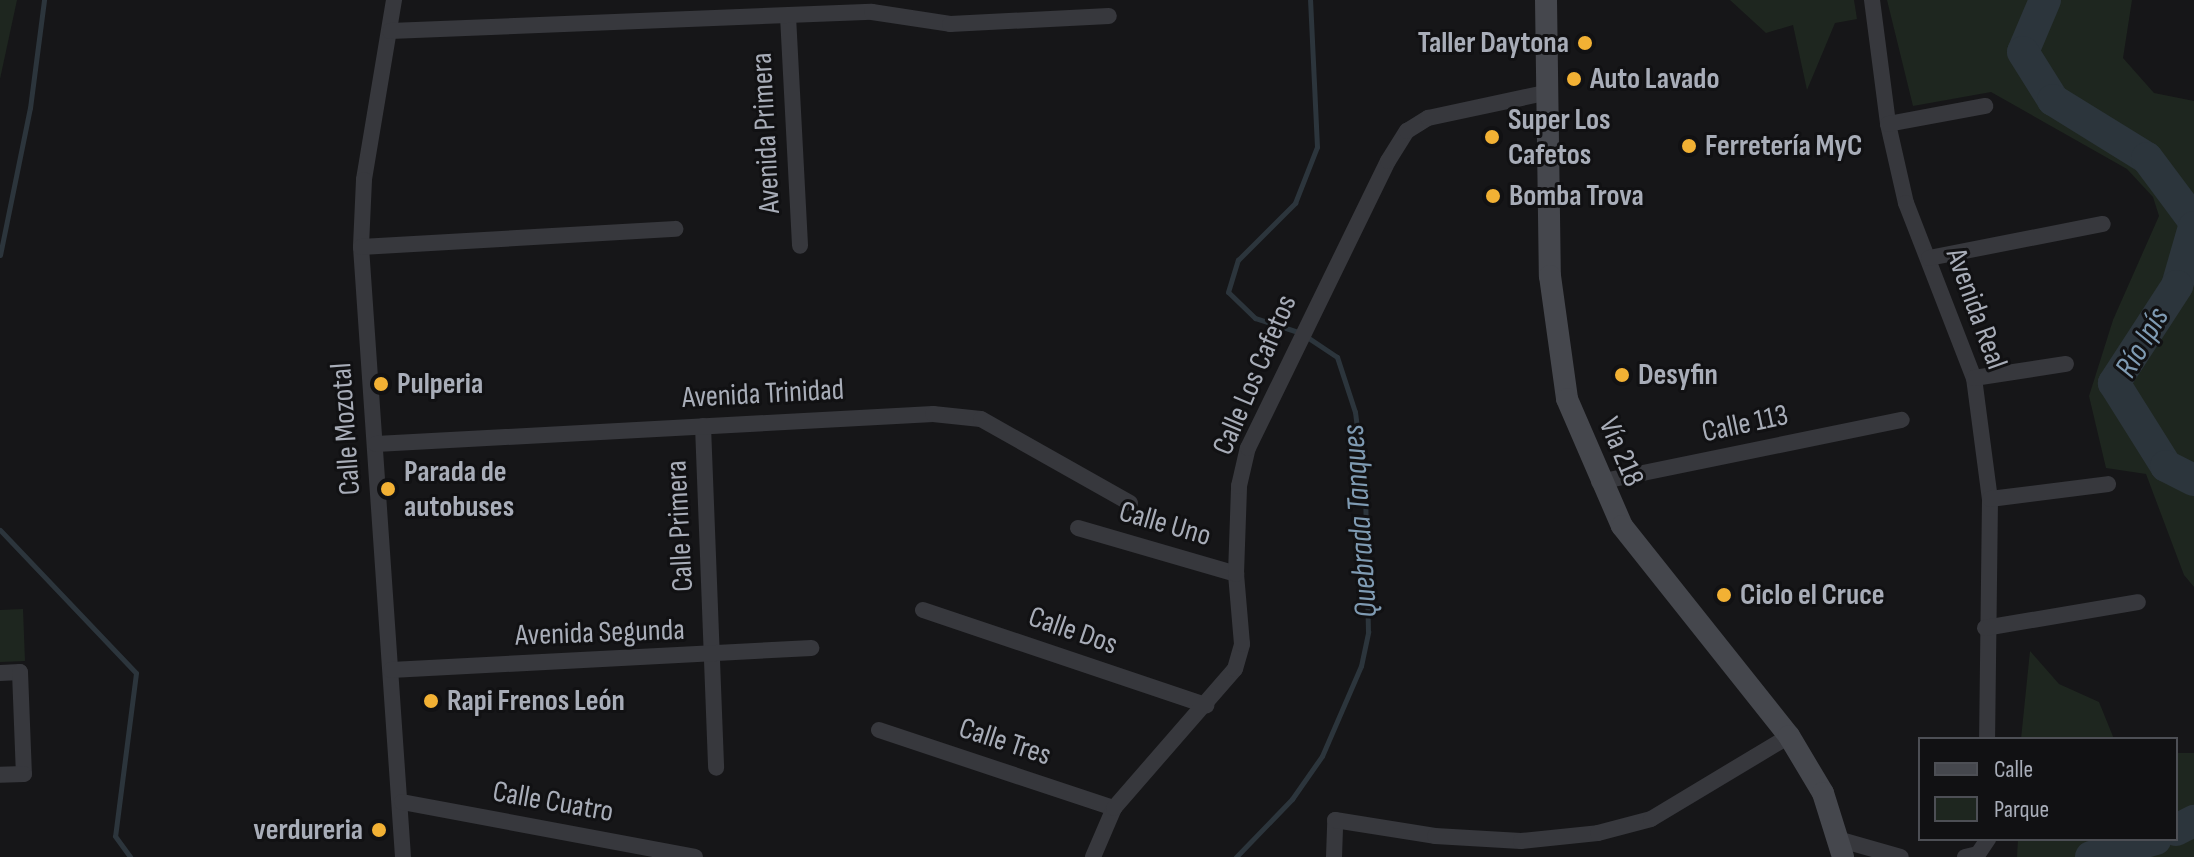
<!DOCTYPE html>
<meta charset="utf-8">
<style>
body{margin:0}
#map{position:relative;width:2194px;height:857px;overflow:hidden;background:#161618;font-family:"Sofia Sans Condensed",sans-serif}
div>[style]{position:absolute}
.green>*{inset:0;background:#1e261f}
.stream>*{height:5px;margin:-2.5px;padding:0 2.5px;transform-origin:2.5px;border-radius:2.5px;background:#2c353c}
.river>*{height:32px;margin:-16px;padding:0 16px;transform-origin:16px;border-radius:16px;background:#2c353c}
.minor>*{height:16px;margin:-8px;padding:0 8px;transform-origin:8px;border-radius:8px;background:#37383d}
.secondary>*{height:22px;margin:-11px;padding:0 11px;transform-origin:11px;border-radius:11px;background:#45474d}
.dots>*{width:22px;height:22px;translate:-50% -50%;box-sizing:border-box;border:4px solid #111113;border-radius:50%}
span{translate:-50% -50%;white-space:nowrap;text-align:center;line-height:1.15;-webkit-text-stroke:6px #111113;paint-order:stroke}
.poi-label{font-size:30px;color:#a8adb8;font-weight:700}
.right{translate:-100% -50%;text-align:right}
.left{translate:0 -50%;text-align:left}
.street-label{font-size:30px;color:#a8adb8}
.water-label{font-size:32px;color:#7f9bb3;font-style:italic}
.legend{position:absolute;left:1918px;top:737px;width:260px;height:104px;box-sizing:border-box;background:#111113;border:2px solid #4d4f55;margin:0;padding:10px 14px;list-style:none;font-size:24px;color:#a8adb8}
.legend li{display:flex;align-items:center;gap:16px;height:40px}
.legend b{width:40px;border:2px solid #4d4f55}
</style>
<div id="map">
<div class="green">
<i style="clip-path:polygon(0 0,17px 0,0 79px)"></i>
<i style="clip-path:polygon(1730px 0,1854px 0,1857px 19px,1835px 23px,1807px 90px,1793px 25px,1766px 33px)"></i>
<i style="clip-path:polygon(1887px 0,2132px 0,2123px 58px,2154px 93px,2194px 101px,2194px 587px,2184px 575px,2146px 474px,2106px 468px,2089px 396px,2113px 320px,2159px 216px,2153px 197px,2127px 169px,1991px 92px,1913px 106px)"></i>
<i style="clip-path:polygon(23px 609px,25px 661px,0 662px,0 610px)"></i>
<i style="clip-path:polygon(2030px 651px,2059px 684px,2099px 702px,2114px 739px,2021px 739px)"></i>
<i style="clip-path:polygon(2176px 753px,2194px 753px,2194px 857px,2017px 857px,2018px 839px,2176px 839px)"></i>
</div>
<div class="stream">
<i style="left:0;top:255px;width:150px;rotate:-78.5deg"></i>
<i style="left:30px;top:108px;width:109px;rotate:-82.6deg"></i>
<i style="left:0;top:530px;width:197px;rotate:46.4deg"></i>
<i style="left:136px;top:673px;width:164px;rotate:97.3deg"></i>
<i style="left:115px;top:836px;width:26px;rotate:54deg"></i>
<i style="left:1236px;top:857px;width:81px;rotate:-46deg"></i>
<i style="left:1292px;top:799px;width:52px;rotate:-55.1deg"></i>
<i style="left:1322px;top:756px;width:98px;rotate:-66.6deg"></i>
<i style="left:1361px;top:666px;width:35px;rotate:-78deg"></i>
<i style="left:1368px;top:632px;width:143px;rotate:-91.2deg"></i>
<i style="left:1365px;top:489px;width:78px;rotate:-97.4deg"></i>
<i style="left:1355px;top:412px;width:58px;rotate:-108.1deg"></i>
<i style="left:1337px;top:357px;width:43px;rotate:-146.3deg"></i>
<i style="left:1301px;top:333px;width:48px;rotate:-161.9deg"></i>
<i style="left:1255px;top:318px;width:37px;rotate:-136deg"></i>
<i style="left:1228px;top:292px;width:34px;rotate:-73deg"></i>
<i style="left:1238px;top:260px;width:81px;rotate:-45deg"></i>
<i style="left:1295px;top:203px;width:60px;rotate:-68.6deg"></i>
<i style="left:1317px;top:147px;width:147px;rotate:-92.7deg"></i>
</div>
<div class="river">
<i style="left:2045px;top:0;width:56px;rotate:112.9deg"></i>
<i style="left:2023px;top:52px;width:57px;rotate:58deg"></i>
<i style="left:2053px;top:100px;width:110px;rotate:31.7deg"></i>
<i style="left:2147px;top:158px;width:79px;rotate:53.3deg"></i>
<i style="left:2194px;top:227px;width:61px;rotate:106.1deg"></i>
<i style="left:2177px;top:286px;width:116px;rotate:123deg"></i>
<i style="left:2114px;top:383px;width:98px;rotate:57.9deg"></i>
<i style="left:2166px;top:466px;width:31px;rotate:27deg"></i>
<i style="left:2176px;top:830px;width:20px;rotate:-27deg"></i>
<i style="left:2091px;top:857px;width:67px;rotate:-15.5deg"></i>
</div>
<div class="minor">
<i style="left:394px;top:0;width:182px;rotate:99.5deg"></i>
<i style="left:364px;top:180px;width:67px;rotate:92.6deg"></i>
<i style="left:361px;top:247px;width:611px;rotate:86.06deg"></i>
<i style="left:1872px;top:0;width:125px;rotate:82.6deg"></i>
<i style="left:1888px;top:124px;width:81px;rotate:77.2deg"></i>
<i style="left:1906px;top:203px;width:188px;rotate:68.8deg"></i>
<i style="left:1974px;top:378px;width:122px;rotate:82.5deg"></i>
<i style="left:1990px;top:499px;width:240px;rotate:90.7deg"></i>
<i style="left:788px;top:16px;width:230px;rotate:87deg"></i>
<i style="left:390px;top:31px;width:482px;rotate:-2.3deg"></i>
<i style="left:872px;top:12px;width:79px;rotate:8.7deg"></i>
<i style="left:950px;top:24px;width:159px;rotate:-2.9deg"></i>
<i style="left:1888px;top:124px;width:99px;rotate:-10.5deg"></i>
<i style="left:361px;top:247px;width:315px;rotate:-3.3deg"></i>
<i style="left:1929px;top:258px;width:177px;rotate:-11.1deg"></i>
<i style="left:1974px;top:378px;width:93px;rotate:-8.7deg"></i>
<i style="left:703px;top:426px;width:342px;rotate:87.8deg"></i>
<i style="left:376px;top:444px;width:558px;rotate:-3.08deg"></i>
<i style="left:933px;top:414px;width:48px;rotate:5.9deg"></i>
<i style="left:981px;top:419px;width:171px;rotate:29.4deg"></i>
<i style="left:1599px;top:482px;width:309px;rotate:-11.6deg"></i>
<i style="left:1990px;top:499px;width:119px;rotate:-7.2deg"></i>
<i style="left:1078px;top:528px;width:165px;rotate:16.2deg"></i>
<i style="left:923px;top:610px;width:299px;rotate:18.6deg"></i>
<i style="left:1985px;top:628px;width:155px;rotate:-9.6deg"></i>
<i style="left:391px;top:670px;width:421px;rotate:-3deg"></i>
<i style="left:0;top:673px;width:20px;rotate:-3deg"></i>
<i style="left:20px;top:672px;width:102px;rotate:87.8deg"></i>
<i style="left:24px;top:774px;width:24px;rotate:178deg"></i>
<i style="left:879px;top:730px;width:248px;rotate:18.4deg"></i>
<i style="left:402px;top:802px;width:298px;rotate:10.6deg"></i>
<i style="left:1841px;top:840px;width:62px;rotate:15.8deg"></i>
<i style="left:1093px;top:857px;width:53px;rotate:-66.8deg"></i>
<i style="left:1114px;top:808px;width:184px;rotate:-49deg"></i>
<i style="left:1235px;top:669px;width:26px;rotate:-74deg"></i>
<i style="left:1242px;top:644px;width:70px;rotate:-94.9deg"></i>
<i style="left:1236px;top:574px;width:88px;rotate:-88deg"></i>
<i style="left:1239px;top:486px;width:39px;rotate:-77deg"></i>
<i style="left:1248px;top:448px;width:319px;rotate:-64deg"></i>
<i style="left:1388px;top:161px;width:36px;rotate:-58deg"></i>
<i style="left:1407px;top:131px;width:25px;rotate:-32deg"></i>
<i style="left:1428px;top:118px;width:124px;rotate:-12.1deg"></i>
<i style="left:1334px;top:857px;width:37px;rotate:-88deg"></i>
<i style="left:1335px;top:820px;width:101px;rotate:9.1deg"></i>
<i style="left:1435px;top:836px;width:86px;rotate:3.3deg"></i>
<i style="left:1521px;top:841px;width:77px;rotate:-5.9deg"></i>
<i style="left:1598px;top:833px;width:55px;rotate:-14.8deg"></i>
<i style="left:1651px;top:819px;width:161px;rotate:-31deg"></i>
<i style="left:1965px;top:857px;width:13px;rotate:-13deg"></i>
<i style="left:1978px;top:854px;width:18px;rotate:-56deg"></i>
</div>
<div class="secondary">
<i style="left:1546px;top:0;width:276px;rotate:89.2deg"></i>
<i style="left:1550px;top:276px;width:124px;rotate:82.1deg"></i>
<i style="left:1567px;top:399px;width:138px;rotate:66.6deg"></i>
<i style="left:1622px;top:526px;width:268px;rotate:51.5deg"></i>
<i style="left:1789px;top:736px;width:66px;rotate:59.2deg"></i>
<i style="left:1823px;top:793px;width:67px;rotate:72.6deg"></i>
</div>
<div class="dots">
<i style="left:1585px;top:43px;background:#f2b134"></i>
<i style="left:1574px;top:79px;background:#f2b134"></i>
<i style="left:1492px;top:137px;background:#f2b134"></i>
<i style="left:1689px;top:146px;background:#f2b134"></i>
<i style="left:1493px;top:196px;background:#f2b134"></i>
<i style="left:1622px;top:375px;background:#f2b134"></i>
<i style="left:381px;top:384px;background:#f2b134"></i>
<i style="left:388px;top:489px;background:#f2b134"></i>
<i style="left:1724px;top:595px;background:#f2b134"></i>
<i style="left:431px;top:701px;background:#f2b134"></i>
<i style="left:379px;top:830px;background:#f2b134"></i>
</div>
<div class="poi-label">
<span class="right" style="left:1569px;top:43px">Taller Daytona</span>
<span class="left" style="left:1590px;top:79px">Auto Lavado</span>
<span class="left" style="left:1508px;top:137px">Super Los<br>Cafetos</span>
<span class="left" style="left:1705px;top:146px">Ferretería MyC</span>
<span class="left" style="left:1509px;top:196px">Bomba Trova</span>
<span class="left" style="left:1638px;top:375px">Desyfin</span>
<span class="left" style="left:397px;top:384px">Pulperia</span>
<span class="left" style="left:404px;top:489px">Parada de<br>autobuses</span>
<span class="left" style="left:1740px;top:595px">Ciclo el Cruce</span>
<span class="left" style="left:447px;top:701px">Rapi Frenos León</span>
<span class="right" style="left:363px;top:830px">verdureria</span>
</div>
<div class="street-label">
<span style="left:766px;top:133px;rotate:-93deg">Avenida Primera</span>
<span style="left:1976px;top:309px;rotate:70deg">Avenida Real</span>
<span style="left:1255px;top:375px;rotate:-67deg">Calle Los Cafetos</span>
<span style="left:763px;top:394px;rotate:-3deg">Avenida Trinidad</span>
<span style="left:1745px;top:424px;rotate:-12deg">Calle 113</span>
<span style="left:346px;top:429px;rotate:-94deg">Calle Mozotal</span>
<span style="left:1621px;top:452px;rotate:67deg">Vía 218</span>
<span style="left:1165px;top:524px;rotate:16deg">Calle Uno</span>
<span style="left:680px;top:526px;rotate:-93deg">Calle Primera</span>
<span style="left:1073px;top:631px;rotate:19deg">Calle Dos</span>
<span style="left:600px;top:633px;rotate:-2deg">Avenida Segunda</span>
<span style="left:1005px;top:742px;rotate:18deg">Calle Tres</span>
<span style="left:553px;top:802px;rotate:10deg">Calle Cuatro</span>
</div>
<div class="water-label">
<span style="left:2143px;top:343px;rotate:-60deg">Río Ipís</span>
<span style="left:1361px;top:521px;rotate:-94deg">Quebrada Tanques</span>
</div>
<ul class="legend">
<li><b style="height:10px;background:#45474d"></b>Calle</li>
<li><b style="height:22px;background:#1e261f"></b>Parque</li>
</ul>
</div>
